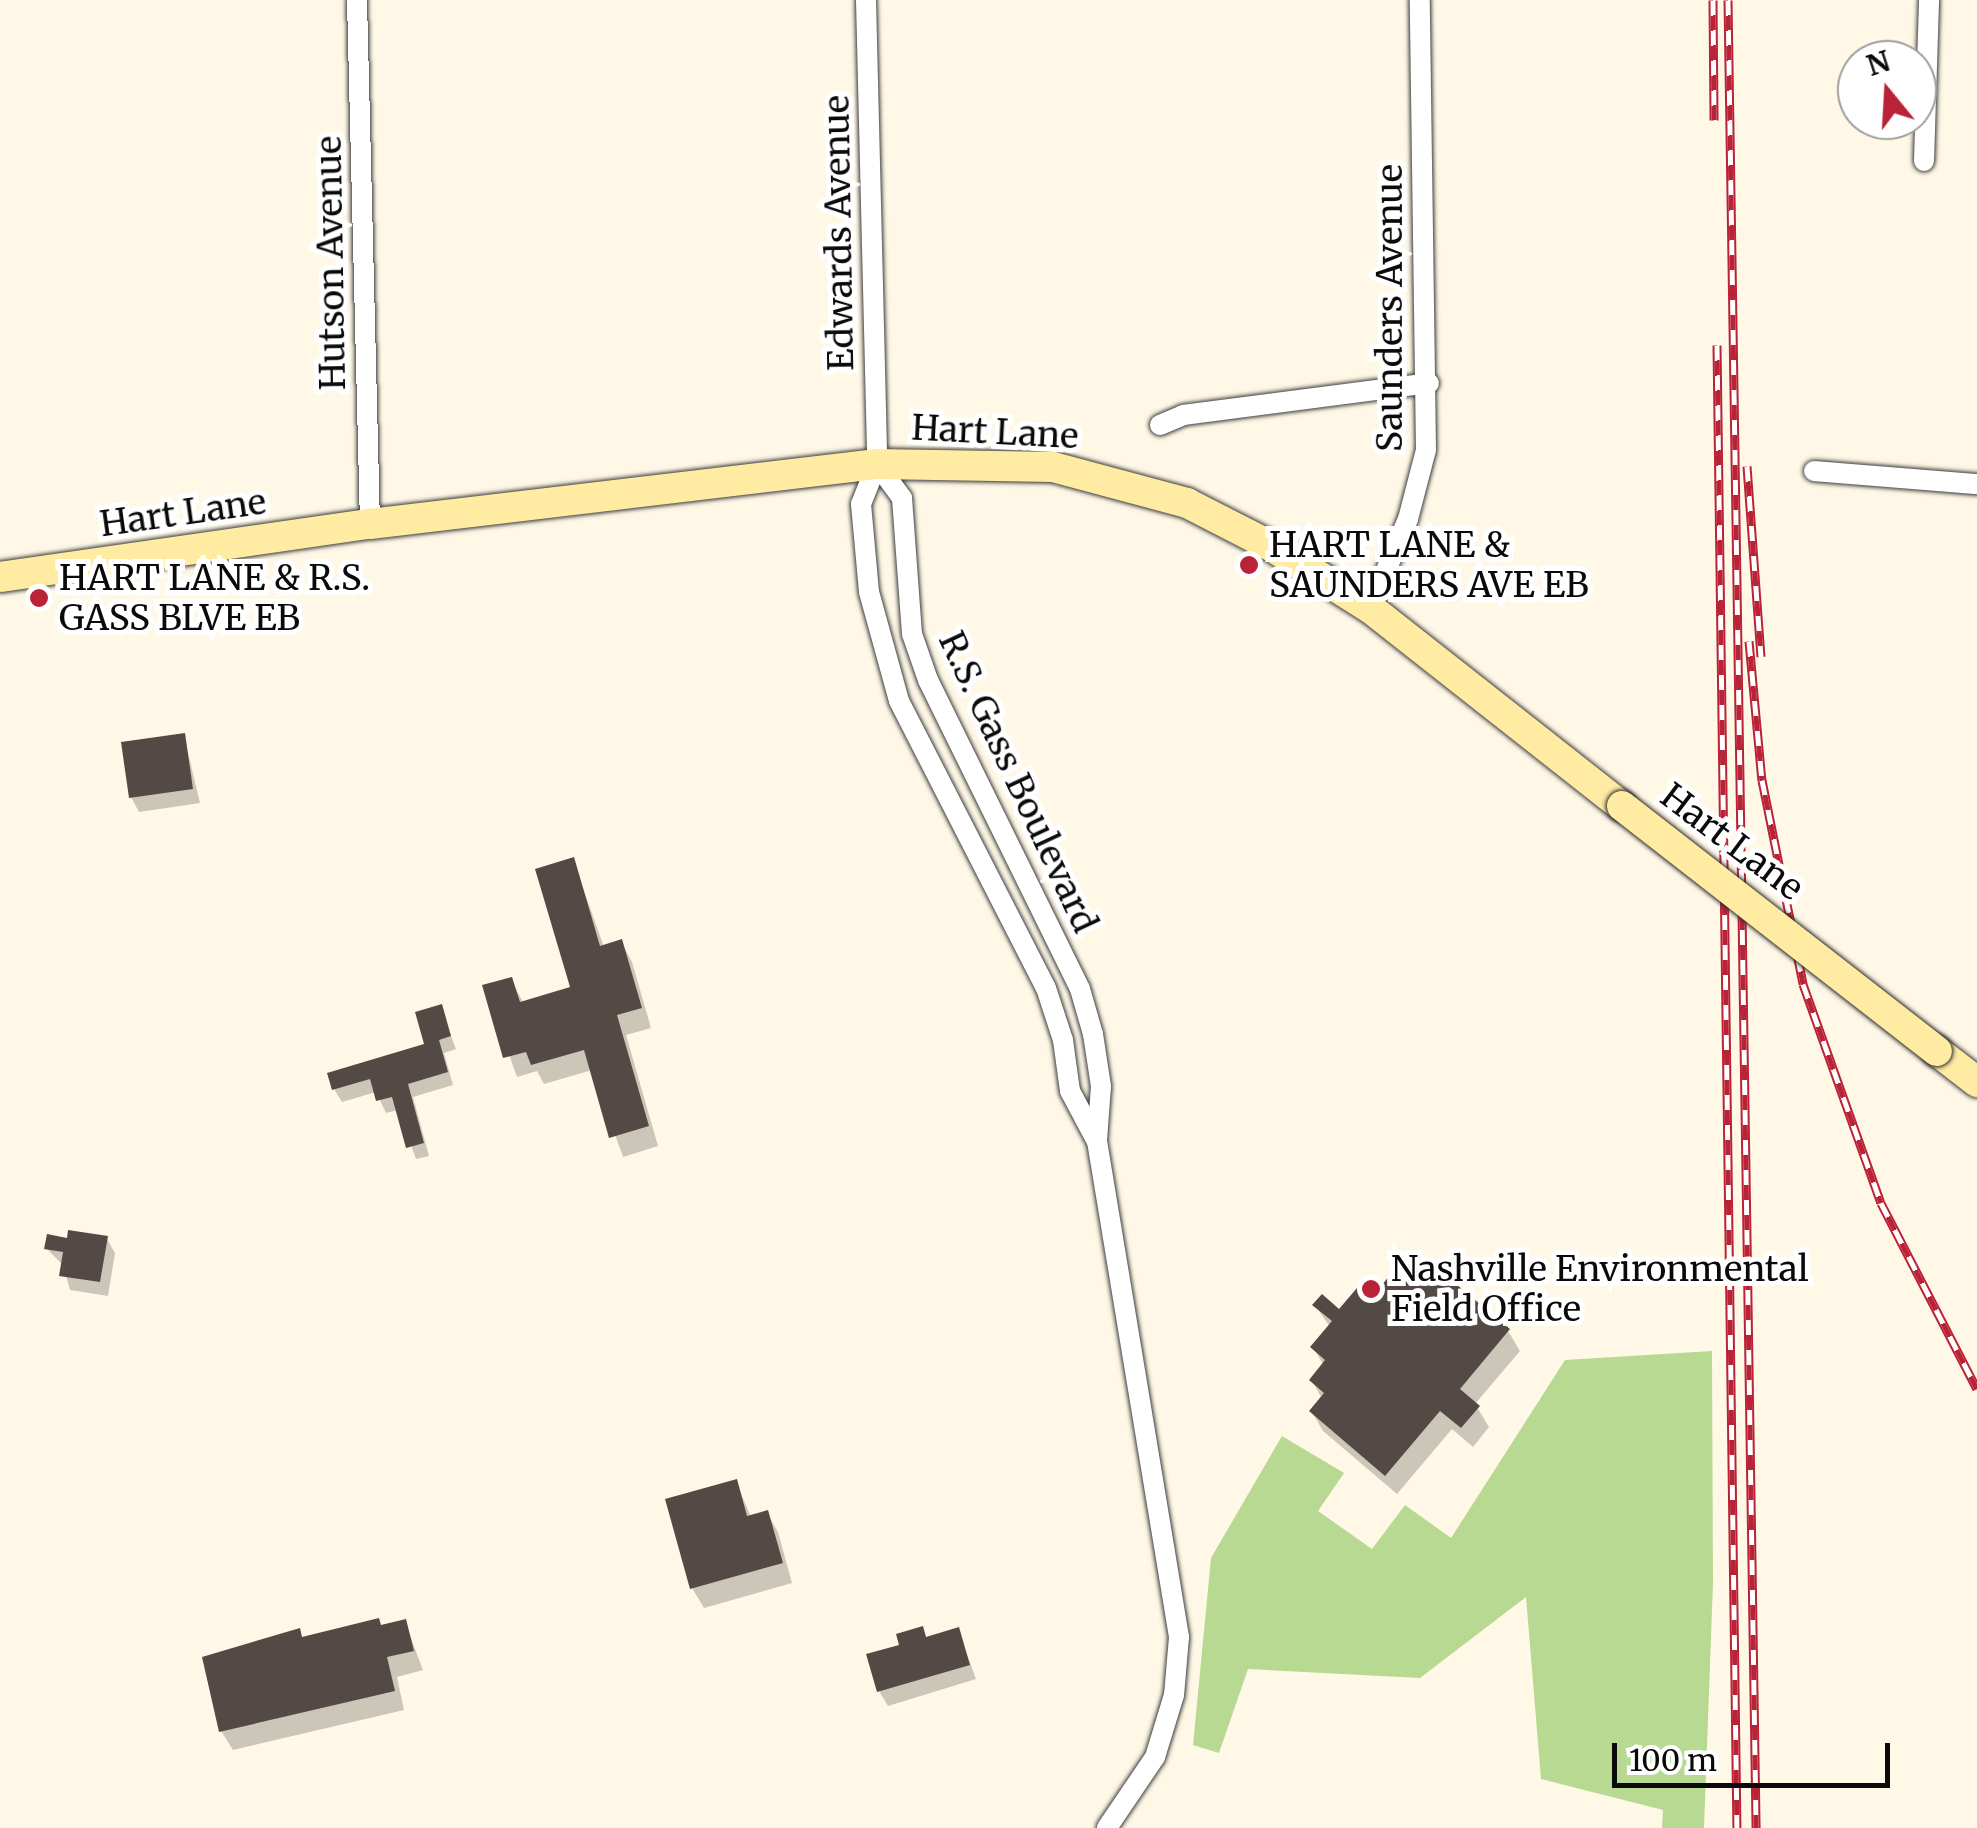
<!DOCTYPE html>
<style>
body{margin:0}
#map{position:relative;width:1977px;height:1828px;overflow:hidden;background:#fff8e7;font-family:Merriweather,serif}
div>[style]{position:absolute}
.forest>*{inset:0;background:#b8d991}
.shadow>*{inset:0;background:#0003}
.building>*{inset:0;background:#534a46}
.roads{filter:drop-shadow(0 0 2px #3d3d3d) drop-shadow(0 0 2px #3d3d3d)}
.minor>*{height:20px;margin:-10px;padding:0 10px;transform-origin:10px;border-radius:10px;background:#fff}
.secondary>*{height:30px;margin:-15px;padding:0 15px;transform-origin:15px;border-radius:15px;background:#ffeca2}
.rail>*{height:9px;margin-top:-4.5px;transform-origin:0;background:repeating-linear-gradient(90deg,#fff 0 15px,#ba2237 0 30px);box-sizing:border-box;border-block:2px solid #ba2237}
.bridges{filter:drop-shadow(0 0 2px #2c2c2c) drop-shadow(0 0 2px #2c2c2c)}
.secondary-bridge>*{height:30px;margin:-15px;padding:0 15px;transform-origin:15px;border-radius:15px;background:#ffeca2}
.dots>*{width:28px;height:28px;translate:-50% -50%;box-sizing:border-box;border:5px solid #fff;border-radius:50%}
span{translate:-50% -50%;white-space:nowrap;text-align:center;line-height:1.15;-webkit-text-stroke:10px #fff;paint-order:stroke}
.street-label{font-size:35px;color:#0a0a0a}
.poi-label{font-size:35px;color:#0a0a0a}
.left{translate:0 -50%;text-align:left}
.north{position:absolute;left:1837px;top:40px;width:100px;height:100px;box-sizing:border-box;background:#fff;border:2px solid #9d9d9d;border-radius:50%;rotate:342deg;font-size:28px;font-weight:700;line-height:40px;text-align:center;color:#0a0a0a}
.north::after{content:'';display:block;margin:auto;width:35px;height:45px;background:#ba2237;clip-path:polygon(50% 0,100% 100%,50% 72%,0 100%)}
.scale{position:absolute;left:1612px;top:1743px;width:278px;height:45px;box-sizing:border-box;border:5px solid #0a0a0a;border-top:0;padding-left:12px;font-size:30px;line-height:35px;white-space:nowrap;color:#0a0a0a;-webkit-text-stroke:8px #fff;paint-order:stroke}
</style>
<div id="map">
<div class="forest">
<i style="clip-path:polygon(1712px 1351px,1713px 1583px,1704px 1828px,1662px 1828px,1663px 1810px,1541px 1779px,1526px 1597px,1420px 1678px,1248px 1669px,1219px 1753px,1193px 1745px,1211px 1558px,1282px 1436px,1344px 1473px,1318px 1511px,1372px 1549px,1405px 1505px,1451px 1538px,1565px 1360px)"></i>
</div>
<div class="shadow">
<i style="clip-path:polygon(184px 736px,200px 803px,139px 812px,131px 797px)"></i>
<i style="clip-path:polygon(573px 860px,604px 947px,621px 942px,632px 962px,651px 1028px,626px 1035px,658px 1146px,623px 1157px,592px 1070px,544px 1084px,537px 1071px,517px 1077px,485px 987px,511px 980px,524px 1004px,573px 989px)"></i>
<i style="clip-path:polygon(440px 1007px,456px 1049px,444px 1053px,453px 1085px,413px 1097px,429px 1156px,416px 1159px,398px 1110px,386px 1113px,376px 1092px,342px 1102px,334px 1089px,427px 1046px)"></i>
<i style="clip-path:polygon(107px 1239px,115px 1253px,108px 1296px,70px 1290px,63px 1265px,47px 1249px)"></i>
<i style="clip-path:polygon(1427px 1262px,1508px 1331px,1520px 1351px,1475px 1404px,1489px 1427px,1473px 1447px,1452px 1429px,1397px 1494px,1323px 1431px,1312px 1412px,1322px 1399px,1312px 1380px,1324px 1366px,1313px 1347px,1330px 1327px,1315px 1305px,1339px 1312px,1409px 1284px)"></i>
<i style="clip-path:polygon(736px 1482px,751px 1517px,767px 1513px,778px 1532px,792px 1583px,704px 1608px,692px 1588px)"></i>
<i style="clip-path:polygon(405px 1622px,423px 1670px,397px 1677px,404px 1710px,233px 1750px,221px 1731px,303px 1639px)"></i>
<i style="clip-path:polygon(958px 1630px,976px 1679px,888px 1706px,879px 1691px,927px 1639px)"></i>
</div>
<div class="building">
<i style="clip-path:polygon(185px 733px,193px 789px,129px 798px,121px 742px)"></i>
<i style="clip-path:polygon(574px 857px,600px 946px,622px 939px,642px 1008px,617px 1015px,649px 1126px,609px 1138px,584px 1050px,531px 1065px,526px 1052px,503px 1058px,482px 985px,512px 977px,520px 1002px,570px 987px,535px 869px)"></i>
<i style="clip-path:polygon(442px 1004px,451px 1036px,439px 1040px,448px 1072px,408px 1084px,424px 1143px,406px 1148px,392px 1097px,376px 1101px,370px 1079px,332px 1090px,327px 1073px,424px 1044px,415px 1012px)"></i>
<i style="clip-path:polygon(68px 1230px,108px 1236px,100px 1282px,59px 1276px,63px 1252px,44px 1249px,47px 1234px,67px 1238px)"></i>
<i style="clip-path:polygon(1426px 1259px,1510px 1329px,1460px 1389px,1480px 1406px,1461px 1428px,1440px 1411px,1385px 1476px,1309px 1411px,1324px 1393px,1309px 1380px,1325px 1360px,1310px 1347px,1332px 1321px,1312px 1305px,1322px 1294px,1339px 1309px,1363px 1281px,1376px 1292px,1395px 1269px,1408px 1280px)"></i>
<i style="clip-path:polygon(737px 1479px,747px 1516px,768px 1510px,783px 1563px,690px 1589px,665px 1499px)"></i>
<i style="clip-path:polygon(379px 1618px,381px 1625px,406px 1619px,414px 1651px,387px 1657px,395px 1691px,219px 1732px,202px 1657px,300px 1628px,302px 1637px)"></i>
<i style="clip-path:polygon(923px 1626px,926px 1637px,959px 1627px,970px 1665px,877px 1692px,866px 1654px,899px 1645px,896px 1634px)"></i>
</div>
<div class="roads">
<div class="minor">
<i style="left:357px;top:0;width:524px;rotate:88.58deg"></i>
<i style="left:866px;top:0;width:464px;rotate:88.6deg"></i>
<i style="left:877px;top:464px;width:43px;rotate:111.8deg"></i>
<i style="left:861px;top:504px;width:88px;rotate:84.8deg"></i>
<i style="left:869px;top:592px;width:113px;rotate:74.6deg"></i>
<i style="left:899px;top:701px;width:322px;rotate:62.9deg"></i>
<i style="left:1046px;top:988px;width:55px;rotate:71.9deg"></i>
<i style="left:1063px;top:1040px;width:51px;rotate:82.2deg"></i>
<i style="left:1070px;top:1091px;width:55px;rotate:62deg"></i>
<i style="left:1924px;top:161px;width:161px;rotate:-88.2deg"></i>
<i style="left:1160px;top:425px;width:25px;rotate:-23deg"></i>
<i style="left:1183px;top:415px;width:248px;rotate:-7.4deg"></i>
<i style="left:877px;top:464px;width:42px;rotate:53.7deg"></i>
<i style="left:902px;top:498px;width:136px;rotate:85.8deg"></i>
<i style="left:912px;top:634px;width:49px;rotate:70.8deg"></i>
<i style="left:928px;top:680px;width:344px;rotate:63.8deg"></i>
<i style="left:1080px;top:989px;width:47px;rotate:73.9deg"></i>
<i style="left:1093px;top:1034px;width:53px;rotate:81.3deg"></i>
<i style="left:1101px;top:1086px;width:55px;rotate:94.2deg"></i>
<i style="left:1097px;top:1141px;width:503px;rotate:80.61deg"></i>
<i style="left:1179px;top:1637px;width:58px;rotate:94.9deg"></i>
<i style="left:1174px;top:1695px;width:65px;rotate:107deg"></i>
<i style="left:1155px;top:1757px;width:86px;rotate:124.1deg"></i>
<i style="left:1814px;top:471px;width:164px;rotate:4.6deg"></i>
<i style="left:1370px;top:608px;width:97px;rotate:-66.9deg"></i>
<i style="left:1408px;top:519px;width:71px;rotate:-75.4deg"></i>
<i style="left:1426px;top:450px;width:450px;rotate:-90.8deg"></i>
</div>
<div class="secondary">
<i style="left:0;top:577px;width:374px;rotate:-8.2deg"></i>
<i style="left:370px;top:524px;width:511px;rotate:-6.75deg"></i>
<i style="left:877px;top:464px;width:176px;rotate:1deg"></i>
<i style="left:1053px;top:467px;width:139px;rotate:15deg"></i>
<i style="left:1187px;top:503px;width:94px;rotate:27.1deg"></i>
<i style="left:1271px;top:546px;width:117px;rotate:32.1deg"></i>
<i style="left:1370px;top:608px;width:320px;rotate:38.2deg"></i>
<i style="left:1937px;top:1051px;width:51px;rotate:37.8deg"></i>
</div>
</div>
<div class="rail">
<i style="left:1713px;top:0;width:120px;rotate:89.5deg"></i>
<i style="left:1728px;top:0;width:1828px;rotate:89.12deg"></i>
<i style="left:1717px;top:345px;width:1483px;rotate:89.23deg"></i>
<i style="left:1747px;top:466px;width:191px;rotate:85.8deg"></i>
<i style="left:1749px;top:641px;width:140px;rotate:84.7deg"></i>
<i style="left:1762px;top:780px;width:208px;rotate:78.6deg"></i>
<i style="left:1803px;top:984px;width:232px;rotate:70.4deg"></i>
<i style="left:1881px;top:1203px;width:209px;rotate:62.7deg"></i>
</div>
<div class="bridges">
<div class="secondary-bridge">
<i style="left:1622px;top:806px;width:399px;rotate:37.9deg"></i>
</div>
</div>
<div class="dots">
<i style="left:1249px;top:565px;background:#ba2237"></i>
<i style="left:39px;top:598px;background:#ba2237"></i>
<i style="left:1371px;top:1289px;background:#ba2237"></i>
</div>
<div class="street-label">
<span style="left:839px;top:233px;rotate:-91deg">Edwards Avenue</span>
<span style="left:331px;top:263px;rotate:-91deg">Hutson Avenue</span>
<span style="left:1390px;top:308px;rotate:-90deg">Saunders Avenue</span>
<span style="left:995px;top:432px;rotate:3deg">Hart Lane</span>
<span style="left:183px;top:513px;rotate:-8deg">Hart Lane</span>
<span style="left:1018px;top:782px;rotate:65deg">R.S. Gass Boulevard</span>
<span style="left:1732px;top:842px;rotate:37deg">Hart Lane</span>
</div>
<div class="poi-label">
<span class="left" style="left:1269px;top:565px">HART LANE &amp;<br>SAUNDERS AVE EB</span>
<span class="left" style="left:59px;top:598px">HART LANE &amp; R.S.<br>GASS BLVE EB</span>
<span class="left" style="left:1391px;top:1289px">Nashville Environmental<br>Field Office</span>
</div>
<div class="north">N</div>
<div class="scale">100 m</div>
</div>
